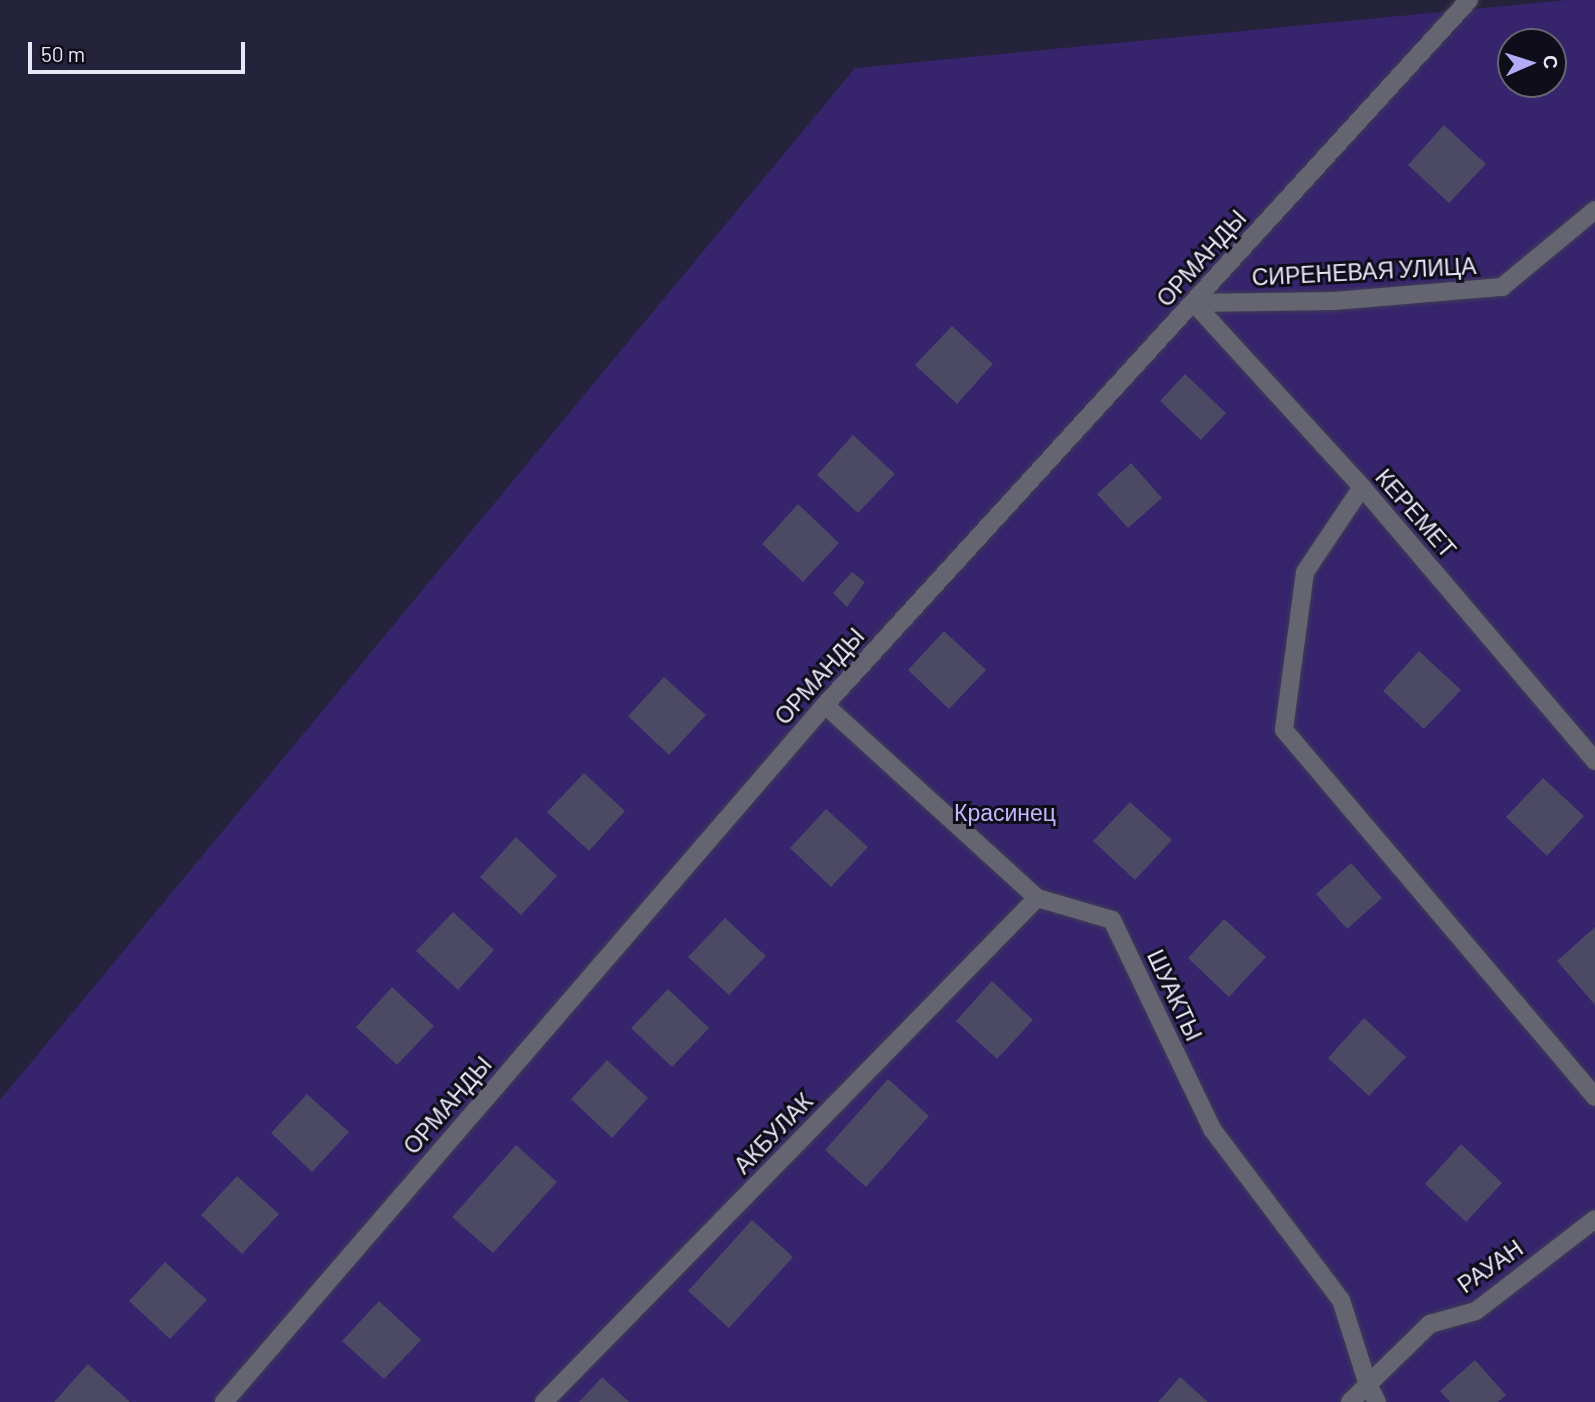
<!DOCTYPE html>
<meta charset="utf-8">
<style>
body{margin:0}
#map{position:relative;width:1595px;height:1402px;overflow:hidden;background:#25223b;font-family:Barlow,sans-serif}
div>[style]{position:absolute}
.green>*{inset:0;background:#36246d}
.building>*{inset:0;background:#4c4965}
.roads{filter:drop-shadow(0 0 2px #403e55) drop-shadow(0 0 2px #403e55)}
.minor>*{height:18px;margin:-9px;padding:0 9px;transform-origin:9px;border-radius:9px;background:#656471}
span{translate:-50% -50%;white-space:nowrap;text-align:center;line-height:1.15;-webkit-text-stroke:6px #0f0d19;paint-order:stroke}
.street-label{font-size:23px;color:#e8e7f8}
.park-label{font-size:23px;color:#c0b8fd}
.north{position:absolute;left:1497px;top:28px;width:70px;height:70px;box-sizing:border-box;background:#0f0d19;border:2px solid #666472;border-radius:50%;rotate:87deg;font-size:19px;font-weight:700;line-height:28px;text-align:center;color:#e8e7f8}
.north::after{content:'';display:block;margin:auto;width:24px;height:32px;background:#b5acf8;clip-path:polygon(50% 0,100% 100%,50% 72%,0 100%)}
.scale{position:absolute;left:28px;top:42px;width:217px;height:32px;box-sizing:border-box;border:4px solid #e8e7f8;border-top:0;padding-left:9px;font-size:21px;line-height:24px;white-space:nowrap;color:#e8e7f8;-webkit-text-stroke:5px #0f0d19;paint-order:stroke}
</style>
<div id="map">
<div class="green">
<i style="clip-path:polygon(evenodd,1567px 0,1595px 0,1595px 1402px,0 1402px,0 1100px,855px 68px,1567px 0,1511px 42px,1553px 42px,1553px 84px,1511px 84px,1511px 42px)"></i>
</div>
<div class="building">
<i style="clip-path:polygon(1444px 125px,1486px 164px,1449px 203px,1408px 165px)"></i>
<i style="clip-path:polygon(952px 326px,993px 364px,957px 404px,915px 365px)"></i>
<i style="clip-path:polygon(1185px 374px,1226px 413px,1201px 440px,1160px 401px)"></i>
<i style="clip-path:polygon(853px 435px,895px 474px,858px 513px,817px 475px)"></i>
<i style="clip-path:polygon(1131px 463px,1162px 498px,1128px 528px,1097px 494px)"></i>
<i style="clip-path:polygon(798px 504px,839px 543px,803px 582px,762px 544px)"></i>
<i style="clip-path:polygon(852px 572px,865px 582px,847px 607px,833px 593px)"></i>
<i style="clip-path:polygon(944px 631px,986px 670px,949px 709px,908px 670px)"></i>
<i style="clip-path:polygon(1419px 651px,1461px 690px,1424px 729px,1383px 691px)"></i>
<i style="clip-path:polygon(664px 677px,706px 715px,669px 755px,628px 716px)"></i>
<i style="clip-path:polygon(584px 773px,625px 811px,589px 851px,547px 812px)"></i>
<i style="clip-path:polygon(1543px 778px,1584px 816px,1547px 856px,1506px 817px)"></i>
<i style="clip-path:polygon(1130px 802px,1172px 840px,1135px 880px,1093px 841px)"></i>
<i style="clip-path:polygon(826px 809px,868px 847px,831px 887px,790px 848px)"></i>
<i style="clip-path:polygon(516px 837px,557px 876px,521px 915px,480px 877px)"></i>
<i style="clip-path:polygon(1351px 863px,1382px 898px,1347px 929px,1316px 894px)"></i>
<i style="clip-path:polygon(453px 912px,494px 950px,458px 990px,416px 951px)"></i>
<i style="clip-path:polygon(725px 918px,766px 956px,729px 995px,688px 957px)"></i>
<i style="clip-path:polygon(1224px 919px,1266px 957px,1229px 997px,1188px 958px)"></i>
<i style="clip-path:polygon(1595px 927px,1595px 1005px,1557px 961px)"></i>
<i style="clip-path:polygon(992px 981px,1033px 1020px,997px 1059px,956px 1021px)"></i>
<i style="clip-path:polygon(392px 987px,434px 1026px,397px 1065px,356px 1027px)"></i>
<i style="clip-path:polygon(668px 989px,709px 1028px,672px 1067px,631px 1028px)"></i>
<i style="clip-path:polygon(1364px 1018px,1406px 1057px,1369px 1096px,1328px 1058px)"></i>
<i style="clip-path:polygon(607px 1060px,648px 1098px,612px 1138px,571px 1099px)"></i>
<i style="clip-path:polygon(888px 1079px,929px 1116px,866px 1187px,825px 1150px)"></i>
<i style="clip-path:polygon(307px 1094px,349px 1132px,312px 1172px,271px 1133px)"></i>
<i style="clip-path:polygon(1461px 1144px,1502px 1183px,1466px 1222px,1425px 1184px)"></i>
<i style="clip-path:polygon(516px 1145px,557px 1182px,493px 1253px,452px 1217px)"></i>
<i style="clip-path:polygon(237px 1176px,279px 1214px,242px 1254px,201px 1215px)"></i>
<i style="clip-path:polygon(752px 1220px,793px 1257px,729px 1328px,688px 1291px)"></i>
<i style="clip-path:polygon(165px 1262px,207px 1300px,170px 1339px,129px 1301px)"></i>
<i style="clip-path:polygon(379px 1301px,421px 1340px,384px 1379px,342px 1341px)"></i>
<i style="clip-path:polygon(1475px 1360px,1506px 1395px,1498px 1402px,1450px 1402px,1440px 1391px)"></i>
<i style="clip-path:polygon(88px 1364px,130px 1402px,54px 1402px)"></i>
<i style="clip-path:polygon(602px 1377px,629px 1402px,579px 1402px)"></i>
<i style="clip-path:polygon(1180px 1377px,1208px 1402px,1158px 1402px)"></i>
</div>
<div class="roads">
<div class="minor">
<i style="left:1194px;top:303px;width:249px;rotate:47.6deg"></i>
<i style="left:1362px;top:487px;width:360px;rotate:49.6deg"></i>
<i style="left:1194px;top:303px;width:140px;rotate:-0.8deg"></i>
<i style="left:1334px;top:301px;width:169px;rotate:-4.8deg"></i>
<i style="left:1502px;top:287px;width:121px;rotate:-39.6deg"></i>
<i style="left:1362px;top:487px;width:102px;rotate:123.8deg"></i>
<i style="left:1305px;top:572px;width:159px;rotate:97.6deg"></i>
<i style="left:1284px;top:730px;width:481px;rotate:49.7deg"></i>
<i style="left:825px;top:705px;width:287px;rotate:42.3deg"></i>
<i style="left:1037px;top:898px;width:78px;rotate:16.3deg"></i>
<i style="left:1112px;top:920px;width:232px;rotate:64.4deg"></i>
<i style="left:1212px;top:1129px;width:214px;rotate:53deg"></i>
<i style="left:1341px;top:1300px;width:89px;rotate:72.4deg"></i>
<i style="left:1368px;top:1385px;width:19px;rotate:62deg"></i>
<i style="left:224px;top:1402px;width:920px;rotate:-49.23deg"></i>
<i style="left:825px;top:705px;width:955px;rotate:-47.59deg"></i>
<i style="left:544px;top:1402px;width:705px;rotate:-45.63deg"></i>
<i style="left:1350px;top:1402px;width:112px;rotate:-44.3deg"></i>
<i style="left:1430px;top:1324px;width:48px;rotate:-15.8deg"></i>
<i style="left:1476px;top:1311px;width:150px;rotate:-37.7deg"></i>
</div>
</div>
<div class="street-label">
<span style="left:1201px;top:258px;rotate:-48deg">ОРМАНДЫ</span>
<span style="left:1364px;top:271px;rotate:-3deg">СИРЕНЕВАЯ УЛИЦА</span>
<span style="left:1416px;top:513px;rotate:49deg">КЕРЕМЕТ</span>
<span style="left:819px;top:676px;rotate:-48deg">ОРМАНДЫ</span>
<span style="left:1175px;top:995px;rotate:65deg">ШУАКТЫ</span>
<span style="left:447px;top:1105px;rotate:-49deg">ОРМАНДЫ</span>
<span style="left:773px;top:1133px;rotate:-46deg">АКБУЛАК</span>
<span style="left:1490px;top:1266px;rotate:-35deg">РАУАН</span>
</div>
<div class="park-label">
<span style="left:1005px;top:812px">Красинец</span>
</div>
<div class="north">С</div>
<div class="scale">50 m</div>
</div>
